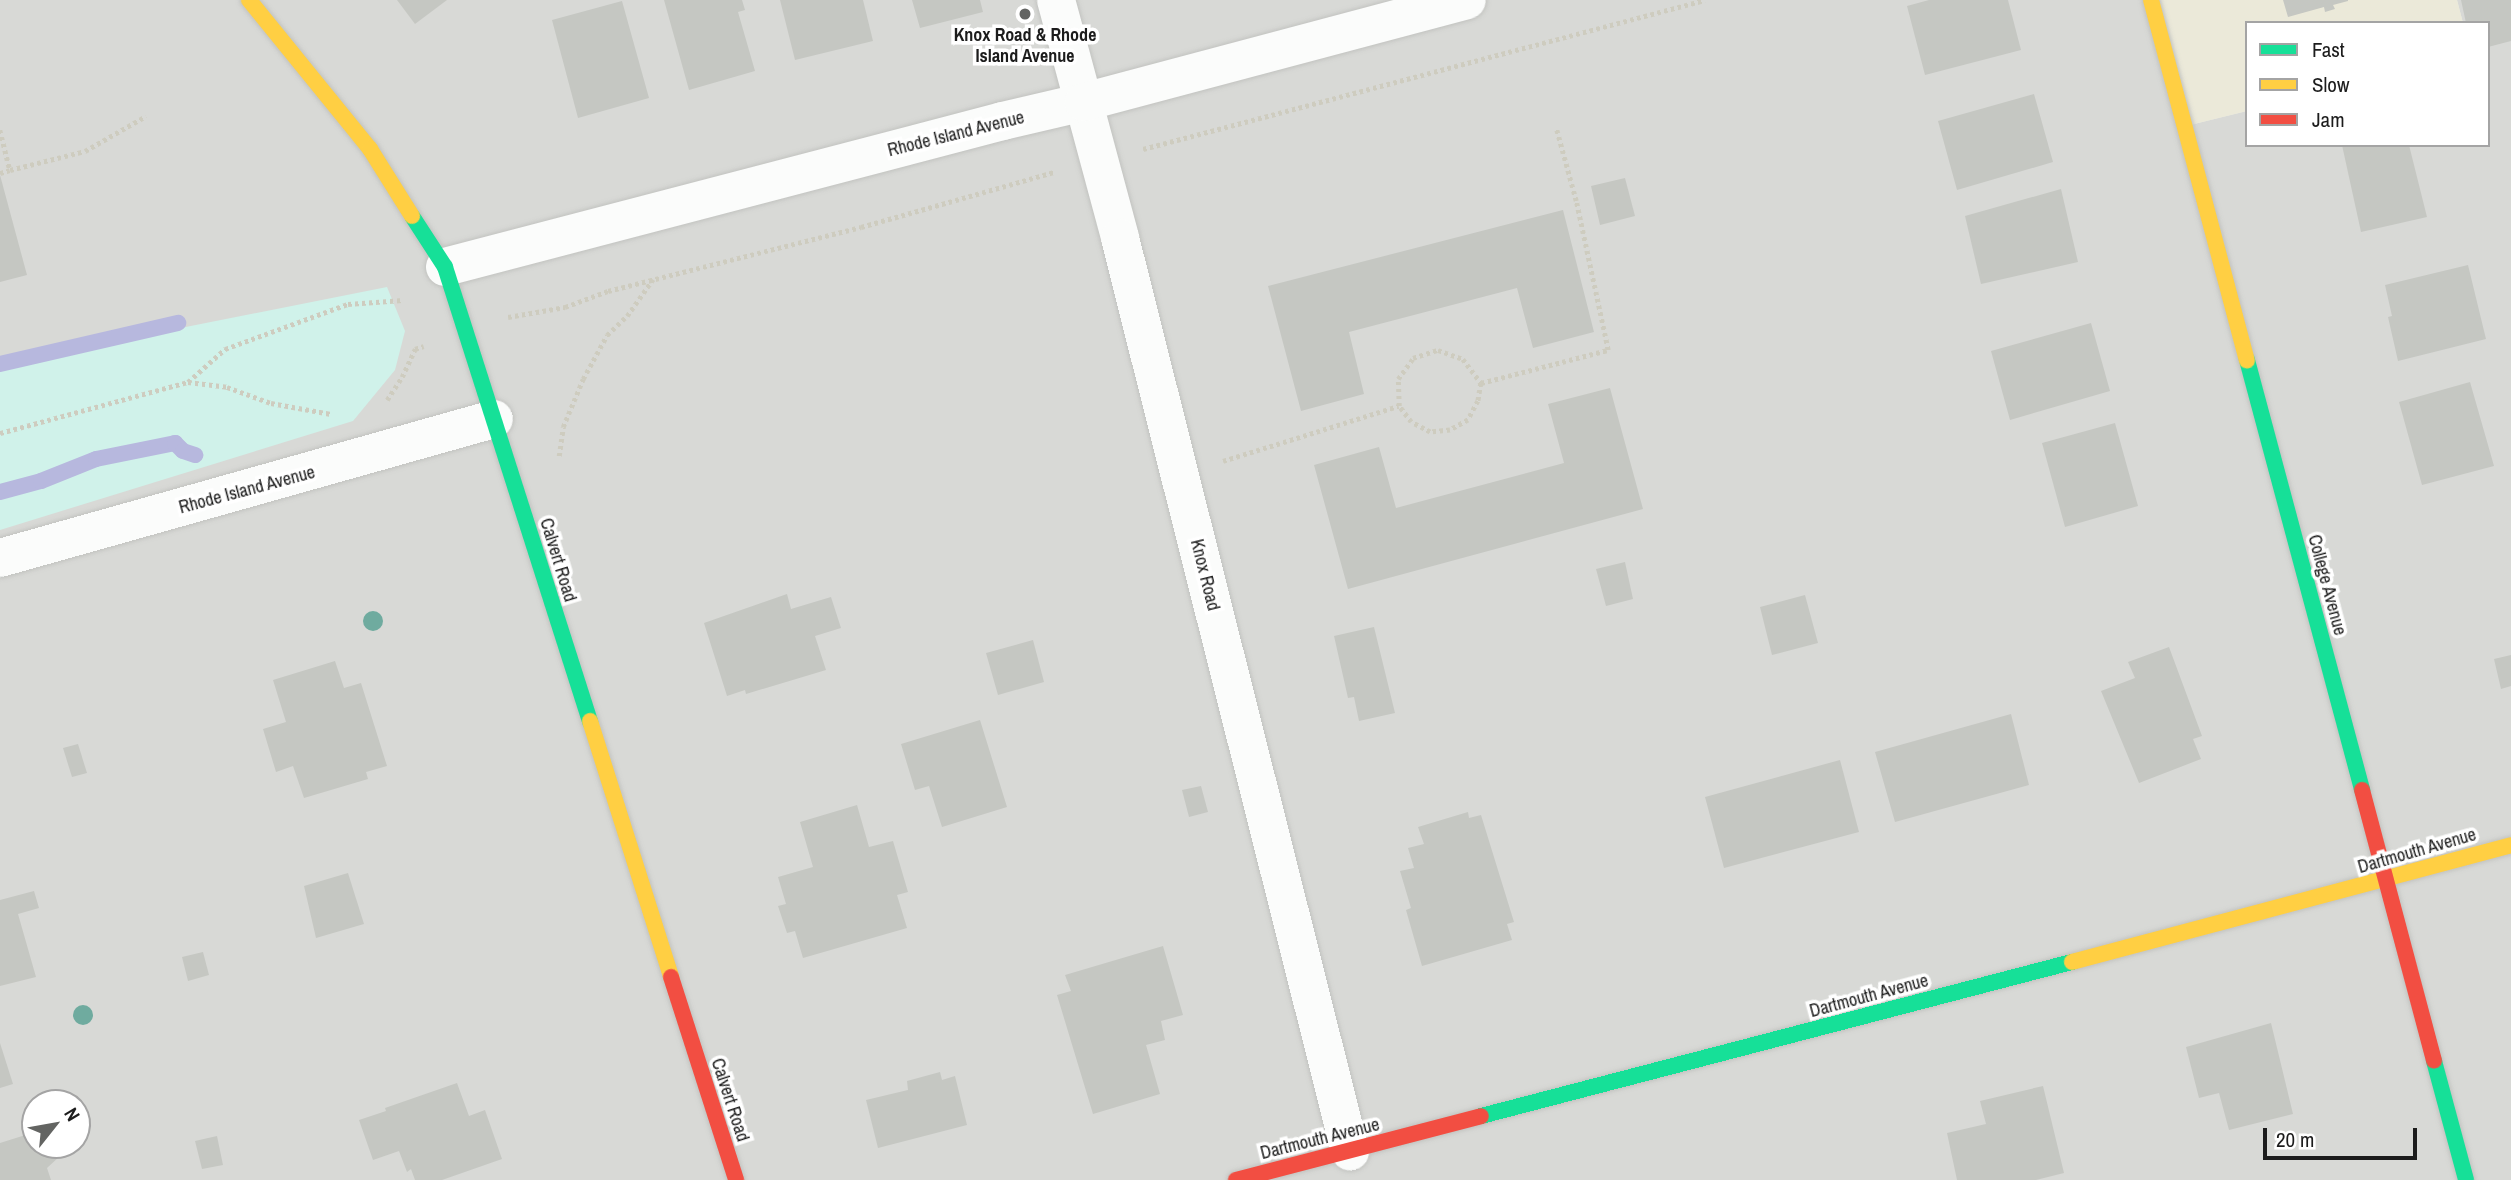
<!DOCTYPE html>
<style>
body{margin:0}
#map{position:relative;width:2511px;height:1180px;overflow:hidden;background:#e7eae4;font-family:"Archivo Narrow",sans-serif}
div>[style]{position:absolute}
.residential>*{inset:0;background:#d8d9d6}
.commercial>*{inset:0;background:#ebe9d9}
.park>*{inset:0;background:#d0f2ea}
.stream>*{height:16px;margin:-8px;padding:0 8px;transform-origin:8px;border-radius:8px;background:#b7b8de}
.building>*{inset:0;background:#c5c7c2}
.path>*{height:4.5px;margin-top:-2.25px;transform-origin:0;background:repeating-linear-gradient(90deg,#ceccbf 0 3.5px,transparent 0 7px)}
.roads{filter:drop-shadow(0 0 2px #c2c3c0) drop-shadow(0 0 2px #c2c3c0)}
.street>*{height:38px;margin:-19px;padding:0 19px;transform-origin:19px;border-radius:19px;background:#fbfcfb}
.fast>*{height:16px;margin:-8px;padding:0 8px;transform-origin:8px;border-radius:8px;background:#16e098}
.slow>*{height:16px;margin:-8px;padding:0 8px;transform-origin:8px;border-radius:8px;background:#ffcf43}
.jam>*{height:16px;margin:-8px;padding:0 8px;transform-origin:8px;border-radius:8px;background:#f24e42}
.trees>*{width:20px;height:20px;margin:-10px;border-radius:50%;background:#6fab9f}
.dots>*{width:19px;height:19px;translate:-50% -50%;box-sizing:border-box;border:4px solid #fff;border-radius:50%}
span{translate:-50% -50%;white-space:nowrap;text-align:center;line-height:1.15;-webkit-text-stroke:7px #fff;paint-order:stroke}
.poi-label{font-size:18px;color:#1c1c1c;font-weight:700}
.street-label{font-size:18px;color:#1c1c1c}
.legend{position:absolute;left:2245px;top:21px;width:245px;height:126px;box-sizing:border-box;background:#fff;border:2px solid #a4a4a4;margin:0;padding:9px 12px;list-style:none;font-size:21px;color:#1c1c1c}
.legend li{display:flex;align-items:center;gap:14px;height:35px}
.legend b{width:35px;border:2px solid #a4a4a4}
.north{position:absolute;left:21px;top:1089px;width:70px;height:70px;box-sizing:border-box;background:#fff;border:2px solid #a4a4a4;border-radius:50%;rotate:59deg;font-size:19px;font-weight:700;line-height:28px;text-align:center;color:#1c1c1c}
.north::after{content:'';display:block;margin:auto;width:24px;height:32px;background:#636462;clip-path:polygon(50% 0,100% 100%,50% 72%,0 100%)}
.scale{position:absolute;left:2263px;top:1128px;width:154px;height:32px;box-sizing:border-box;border:4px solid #1c1c1c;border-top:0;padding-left:9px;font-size:21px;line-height:24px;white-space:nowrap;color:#1c1c1c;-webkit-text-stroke:5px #fff;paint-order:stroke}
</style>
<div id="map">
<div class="residential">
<i style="clip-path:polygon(evenodd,0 0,2150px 0,2182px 127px,2247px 111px,2247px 145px,2488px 145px,2488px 23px,2463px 23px,2457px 0,2511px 0,2511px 1180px,0 1180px,0 0,35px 1103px,77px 1103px,77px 1145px,35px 1145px,35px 1103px)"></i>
</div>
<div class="commercial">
<i style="clip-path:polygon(2151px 0,2457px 0,2463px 23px,2247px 23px,2247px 111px,2182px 127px)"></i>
</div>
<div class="park">
<i style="clip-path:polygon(387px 287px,405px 331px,395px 370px,353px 421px,0 530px,0 364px)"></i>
</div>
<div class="stream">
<i style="left:0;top:364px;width:183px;rotate:-13deg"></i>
<i style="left:0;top:492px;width:42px;rotate:-15deg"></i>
<i style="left:41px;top:481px;width:59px;rotate:-21.8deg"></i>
<i style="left:96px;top:459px;width:81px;rotate:-11.4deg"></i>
<i style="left:175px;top:443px;width:11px;rotate:45deg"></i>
<i style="left:183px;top:451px;width:13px;rotate:18deg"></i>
</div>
<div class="building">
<i style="clip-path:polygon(397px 0,447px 0,415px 24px)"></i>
<i style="clip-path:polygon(664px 0,742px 0,745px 10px,738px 12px,755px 71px,689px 90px)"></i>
<i style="clip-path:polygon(780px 0,863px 0,873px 41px,795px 60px)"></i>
<i style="clip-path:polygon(912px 0,980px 0,983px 12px,920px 28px)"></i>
<i style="clip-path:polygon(1929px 0,2008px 0,2021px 50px,1925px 75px,1907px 6px)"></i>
<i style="clip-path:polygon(2283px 0,2348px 0,2348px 1px,2333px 5px,2335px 9px,2325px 12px,2324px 7px,2288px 17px)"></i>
<i style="clip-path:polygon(2461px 0,2511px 0,2511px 41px,2488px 47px,2488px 23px,2466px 23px)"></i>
<i style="clip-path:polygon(622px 1px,649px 98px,578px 118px,552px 20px)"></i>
<i style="clip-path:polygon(2034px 94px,2053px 162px,1957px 190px,1938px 121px)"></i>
<i style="clip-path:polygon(2342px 145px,2409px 145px,2427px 217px,2361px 232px)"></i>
<i style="clip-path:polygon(0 175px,27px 275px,0 282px)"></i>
<i style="clip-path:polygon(1625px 178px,1635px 216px,1600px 225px,1591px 186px)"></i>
<i style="clip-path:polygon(2061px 189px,2078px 262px,1981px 284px,1965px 216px)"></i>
<i style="clip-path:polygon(1563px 210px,1594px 332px,1533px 348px,1517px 288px,1349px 332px,1364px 394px,1301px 411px,1268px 286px)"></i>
<i style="clip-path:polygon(2468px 265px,2486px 339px,2398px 361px,2388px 317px,2392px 316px,2385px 285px)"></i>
<i style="clip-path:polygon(2091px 323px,2110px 391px,2010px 420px,1991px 351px)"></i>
<i style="clip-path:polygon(2470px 382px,2494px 466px,2422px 485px,2399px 402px)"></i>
<i style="clip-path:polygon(1610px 388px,1643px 509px,1348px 589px,1314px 465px,1379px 447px,1396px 508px,1564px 463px,1548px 404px)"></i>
<i style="clip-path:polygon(2115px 423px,2138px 506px,2065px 527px,2042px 443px)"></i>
<i style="clip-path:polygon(1625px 562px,1633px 599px,1606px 606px,1596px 569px)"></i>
<i style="clip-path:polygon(787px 594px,791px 609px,831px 597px,841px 628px,815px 636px,826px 670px,746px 694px,745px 690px,727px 696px,704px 623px)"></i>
<i style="clip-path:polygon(1805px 595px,1818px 643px,1772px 655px,1760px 607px)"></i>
<i style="clip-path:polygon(1374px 627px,1395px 713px,1359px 721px,1354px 697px,1348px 698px,1334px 636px)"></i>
<i style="clip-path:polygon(1033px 640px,1044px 682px,998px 695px,986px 653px)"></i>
<i style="clip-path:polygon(2169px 647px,2202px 736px,2193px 739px,2201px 759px,2139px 783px,2101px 691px,2135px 678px,2128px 662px)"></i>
<i style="clip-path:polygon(2511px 655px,2511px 686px,2501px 689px,2494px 659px)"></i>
<i style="clip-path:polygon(335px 661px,344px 688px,361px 683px,387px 766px,366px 772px,368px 779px,304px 798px,293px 766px,276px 772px,263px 729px,286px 722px,273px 680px)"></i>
<i style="clip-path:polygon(2011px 714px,2029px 785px,1895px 822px,1875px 752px)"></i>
<i style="clip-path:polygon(980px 720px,1007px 807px,942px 827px,929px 786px,915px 790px,901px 744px)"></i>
<i style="clip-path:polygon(78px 744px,87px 773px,72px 777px,63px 748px)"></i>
<i style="clip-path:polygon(1840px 760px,1859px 832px,1724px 868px,1705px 797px)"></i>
<i style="clip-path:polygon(1201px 786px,1208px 812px,1189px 817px,1182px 790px)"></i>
<i style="clip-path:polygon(857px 805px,869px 847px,893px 841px,908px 892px,897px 895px,907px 928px,803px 958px,795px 931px,787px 933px,778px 906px,786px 904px,778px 877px,813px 867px,800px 822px)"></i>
<i style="clip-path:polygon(1468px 812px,1469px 818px,1481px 815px,1514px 922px,1507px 924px,1512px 940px,1422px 966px,1406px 910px,1411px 908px,1400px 871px,1414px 868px,1408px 848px,1424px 844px,1418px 827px)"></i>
<i style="clip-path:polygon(348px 873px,364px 924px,316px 938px,304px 886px)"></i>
<i style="clip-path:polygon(34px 891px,39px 908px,18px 914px,36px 977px,0 986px,0 900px)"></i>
<i style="clip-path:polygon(1163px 946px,1183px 1015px,1161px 1021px,1165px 1040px,1146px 1045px,1160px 1094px,1093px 1114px,1057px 995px,1071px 991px,1065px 975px)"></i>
<i style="clip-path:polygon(203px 952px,209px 975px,188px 981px,182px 957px)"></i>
<i style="clip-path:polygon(2271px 1023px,2293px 1114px,2229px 1130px,2219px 1093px,2199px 1098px,2186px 1047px)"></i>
<i style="clip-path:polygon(0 1043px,13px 1084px,0 1088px)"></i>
<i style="clip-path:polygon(940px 1072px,942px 1080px,955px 1076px,967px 1125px,878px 1148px,866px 1100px,908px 1090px,907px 1081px)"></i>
<i style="clip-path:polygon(457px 1083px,469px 1116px,485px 1110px,502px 1159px,442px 1180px,415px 1180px,411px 1169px,407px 1172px,399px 1151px,373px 1160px,359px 1120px,386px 1111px,385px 1108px)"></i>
<i style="clip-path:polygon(2043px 1086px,2064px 1173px,2036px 1180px,1957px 1180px,1947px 1133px,1986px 1124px,1980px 1101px)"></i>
<i style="clip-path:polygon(35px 1132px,35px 1145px,56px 1145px,60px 1156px,47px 1168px,51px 1180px,0 1180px,0 1143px)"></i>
<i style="clip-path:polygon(217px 1136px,223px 1165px,202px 1169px,195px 1141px)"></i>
</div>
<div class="path">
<i style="left:0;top:130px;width:41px;rotate:76deg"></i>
<i style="left:10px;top:170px;width:77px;rotate:-14.2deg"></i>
<i style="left:85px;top:151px;width:70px;rotate:-29.8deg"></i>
<i style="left:1143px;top:149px;width:581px;rotate:-14.85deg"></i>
<i style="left:0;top:173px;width:10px;rotate:-17deg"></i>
<i style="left:508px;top:317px;width:58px;rotate:-10deg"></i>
<i style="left:565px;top:307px;width:46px;rotate:-20.4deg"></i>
<i style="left:608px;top:291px;width:261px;rotate:-14.2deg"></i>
<i style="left:861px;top:227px;width:201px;rotate:-15.9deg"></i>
<i style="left:1438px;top:350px;width:27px;rotate:20deg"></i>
<i style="left:1463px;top:359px;width:30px;rotate:53deg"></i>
<i style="left:1481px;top:383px;width:18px;rotate:99deg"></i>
<i style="left:1478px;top:401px;width:21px;rotate:118deg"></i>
<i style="left:1468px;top:420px;width:21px;rotate:151deg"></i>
<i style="left:1450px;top:430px;width:20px;rotate:174deg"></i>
<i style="left:1430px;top:432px;width:21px;rotate:-152deg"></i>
<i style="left:1411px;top:422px;width:20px;rotate:-127deg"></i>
<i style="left:1399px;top:406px;width:27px;rotate:-92deg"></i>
<i style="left:1398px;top:379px;width:26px;rotate:-54deg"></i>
<i style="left:1413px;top:358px;width:26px;rotate:-18deg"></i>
<i style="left:188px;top:382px;width:50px;rotate:-41.7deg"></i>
<i style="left:225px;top:349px;width:131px;rotate:-20.1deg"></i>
<i style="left:348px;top:304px;width:55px;rotate:-4.2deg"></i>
<i style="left:1481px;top:383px;width:131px;rotate:-14.6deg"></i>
<i style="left:1608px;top:350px;width:152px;rotate:-102.1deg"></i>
<i style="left:1576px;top:201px;width:76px;rotate:-105.3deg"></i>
<i style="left:387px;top:400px;width:27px;rotate:-57deg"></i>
<i style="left:402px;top:377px;width:31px;rotate:-65deg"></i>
<i style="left:415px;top:349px;width:9px;rotate:-18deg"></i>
<i style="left:0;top:433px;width:195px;rotate:-15.2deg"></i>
<i style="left:188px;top:382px;width:39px;rotate:7deg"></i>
<i style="left:227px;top:387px;width:47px;rotate:20deg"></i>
<i style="left:271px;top:403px;width:61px;rotate:10.4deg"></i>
<i style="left:559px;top:456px;width:29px;rotate:-82deg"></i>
<i style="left:563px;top:427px;width:52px;rotate:-67.4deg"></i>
<i style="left:583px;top:379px;width:50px;rotate:-61.4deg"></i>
<i style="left:607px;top:335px;width:28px;rotate:-44deg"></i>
<i style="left:627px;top:316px;width:45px;rotate:-54.9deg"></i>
<i style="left:1223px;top:461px;width:184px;rotate:-17.4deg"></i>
</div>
<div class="roads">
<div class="street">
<i style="left:1056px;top:0;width:246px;rotate:74.9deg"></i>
<i style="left:1120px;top:238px;width:942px;rotate:75.86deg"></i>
<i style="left:445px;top:267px;width:577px;rotate:-14.66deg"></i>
<i style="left:1003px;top:121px;width:83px;rotate:-13.2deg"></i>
<i style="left:1084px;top:102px;width:396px;rotate:-14.9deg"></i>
<i style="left:0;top:558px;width:513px;rotate:-15.72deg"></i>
</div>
<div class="fast">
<i style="left:412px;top:216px;width:61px;rotate:57.1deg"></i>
<i style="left:445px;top:267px;width:477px;rotate:72.3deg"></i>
<i style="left:2247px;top:360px;width:445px;rotate:75deg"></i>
<i style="left:2434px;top:1061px;width:123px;rotate:74.9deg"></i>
<i style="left:1481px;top:1116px;width:611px;rotate:-14.61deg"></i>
</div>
<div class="slow">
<i style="left:249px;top:0;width:192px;rotate:50.9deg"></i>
<i style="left:370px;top:149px;width:79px;rotate:57.9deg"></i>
<i style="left:2151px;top:0;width:373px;rotate:75.1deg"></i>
<i style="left:590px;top:721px;width:269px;rotate:72.4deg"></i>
<i style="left:2072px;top:962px;width:454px;rotate:-14.9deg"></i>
</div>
<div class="jam">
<i style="left:2362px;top:790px;width:280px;rotate:75.1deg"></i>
<i style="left:671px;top:977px;width:213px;rotate:72.2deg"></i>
<i style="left:1236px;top:1180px;width:253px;rotate:-14.6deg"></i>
</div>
</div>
<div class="trees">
<i style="left:373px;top:621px"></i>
<i style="left:83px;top:1015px"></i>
</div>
<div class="dots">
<i style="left:1025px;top:14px;background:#636462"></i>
</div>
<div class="poi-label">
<span style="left:1025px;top:46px">Knox Road &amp; Rhode<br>Island Avenue</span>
</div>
<div class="street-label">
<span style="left:956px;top:134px;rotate:-14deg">Rhode Island Avenue</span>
<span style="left:247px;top:490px;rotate:-15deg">Rhode Island Avenue</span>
<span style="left:558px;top:560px;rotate:73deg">Calvert Road</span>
<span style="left:1205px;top:575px;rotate:76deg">Knox Road</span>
<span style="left:2327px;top:585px;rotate:75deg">College Avenue</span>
<span style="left:2417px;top:851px;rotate:-16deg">Dartmouth Avenue</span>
<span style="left:1869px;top:996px;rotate:-15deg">Dartmouth Avenue</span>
<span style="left:730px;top:1100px;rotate:72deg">Calvert Road</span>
<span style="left:1320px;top:1139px;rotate:-14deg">Dartmouth Avenue</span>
</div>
<ul class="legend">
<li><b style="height:9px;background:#16e098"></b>Fast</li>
<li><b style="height:9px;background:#ffcf43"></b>Slow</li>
<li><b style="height:9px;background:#f24e42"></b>Jam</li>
</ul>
<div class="north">N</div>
<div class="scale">20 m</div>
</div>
